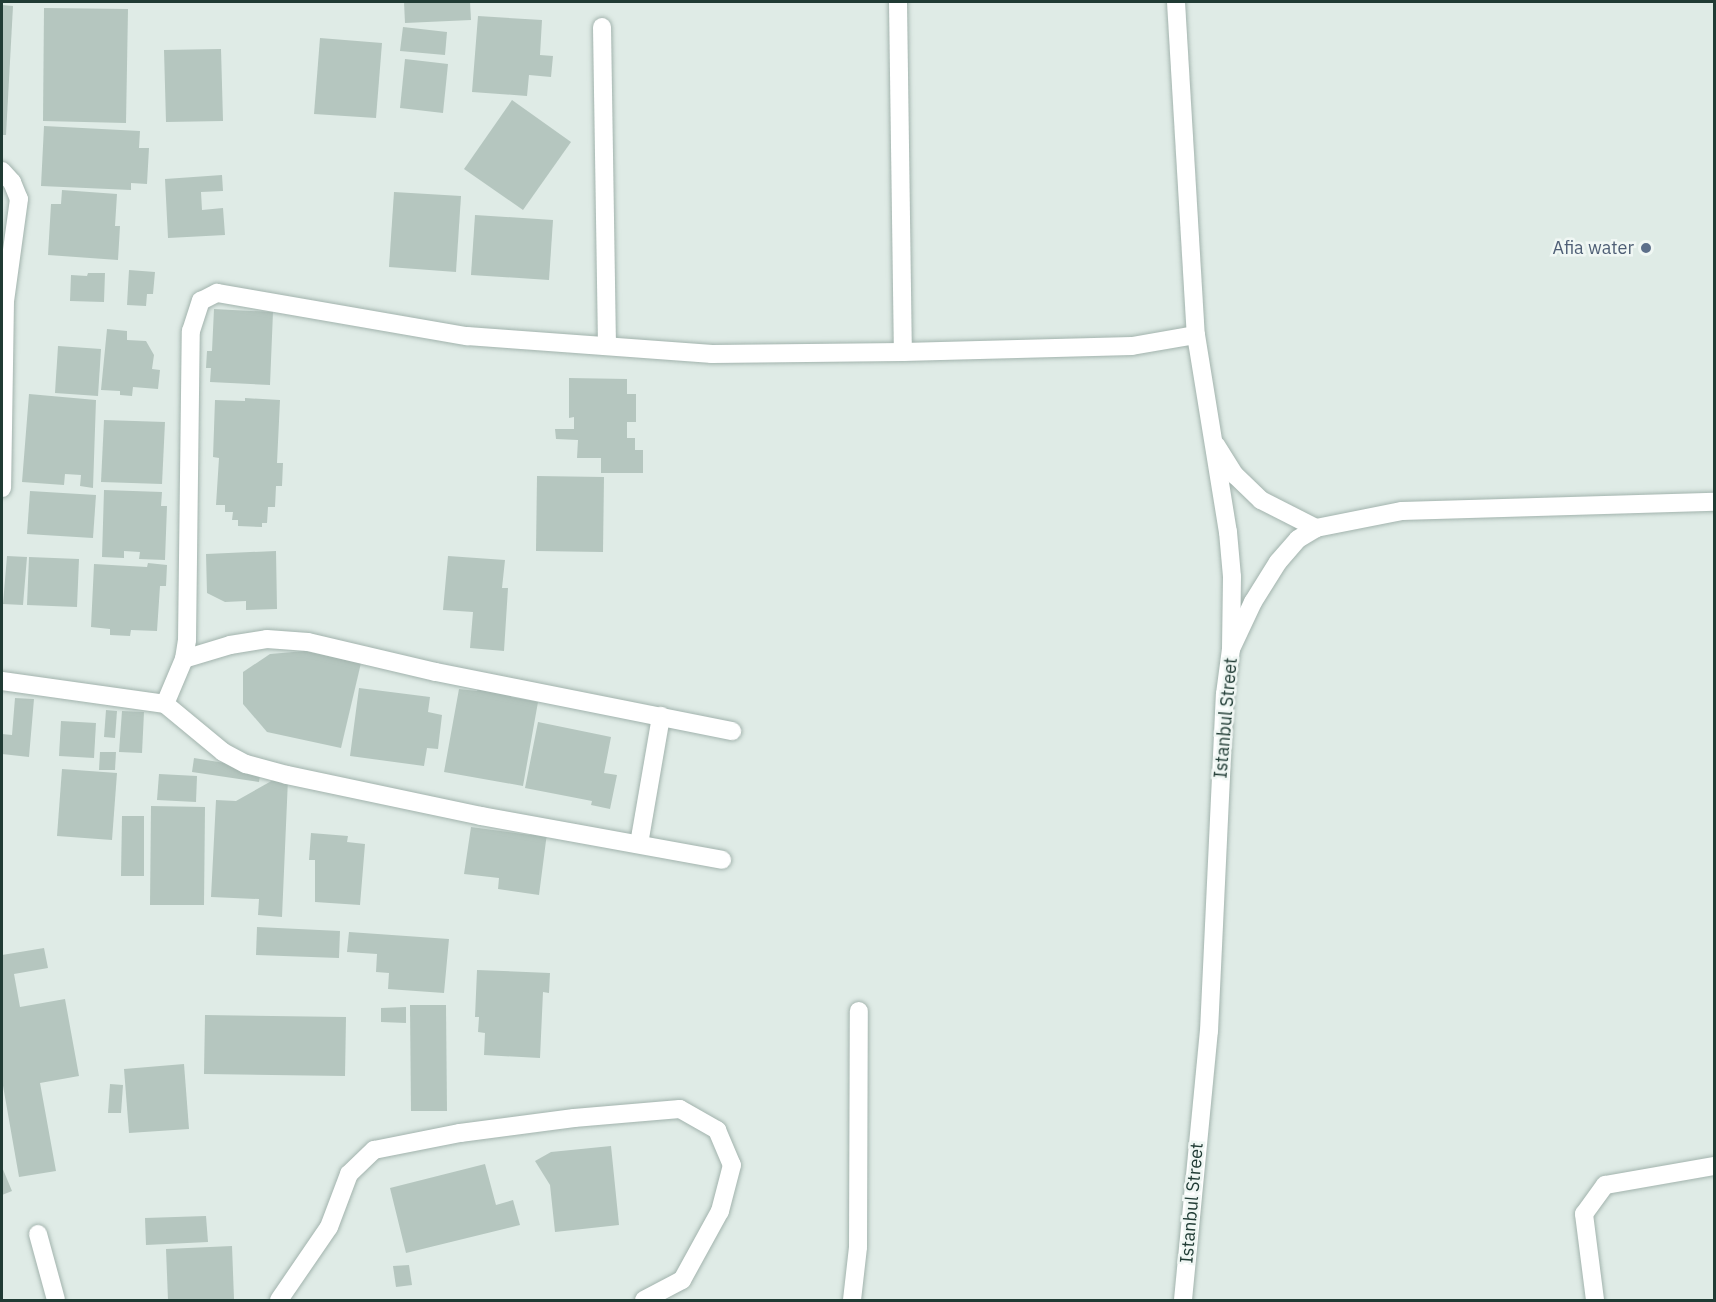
<!DOCTYPE html>
<style>
body{margin:0}
#map{position:relative;width:1716px;height:1302px;overflow:hidden;background:#dfebe6;font-family:"IBM Plex Sans",sans-serif}
div>[style]{position:absolute}
.building>*{inset:0;background:#b5c6bf}
.roads{filter:drop-shadow(0 0 2px #a2b3ad) drop-shadow(0 0 2px #a2b3ad)}
.street>*{height:18px;margin:-9px;padding:0 9px;transform-origin:9px;border-radius:9px;background:#fff}
.secondary>*{height:18px;margin:-9px;padding:0 9px;transform-origin:9px;border-radius:9px;background:#fff}
.dots>*{width:16px;height:16px;translate:-50% -50%;box-sizing:border-box;border:3px solid #f0f7f4;border-radius:50%}
span{translate:-50% -50%;white-space:nowrap;text-align:center;line-height:1.15;-webkit-text-stroke:5px #f0f7f4;paint-order:stroke}
.service-label{font-size:18px;color:#4e5e75}
.right{translate:-100% -50%;text-align:right}
.street-label{font-size:18px;color:#203b34}
.frame{position:absolute;inset:0;border:3px solid #203b34;pointer-events:none}
</style>
<div id="map">
<div class="building">
<i style="clip-path:polygon(404px 2px,470px 2px,471px 20px,405px 23px)"></i>
<i style="clip-path:polygon(2px 5px,13px 6px,6px 135px,2px 135px)"></i>
<i style="clip-path:polygon(44px 8px,128px 9px,126px 123px,43px 121px)"></i>
<i style="clip-path:polygon(478px 16px,542px 20px,540px 55px,553px 56px,551px 77px,529px 75px,527px 96px,472px 92px)"></i>
<i style="clip-path:polygon(403px 27px,447px 32px,445px 55px,400px 51px)"></i>
<i style="clip-path:polygon(320px 38px,382px 43px,376px 118px,314px 114px)"></i>
<i style="clip-path:polygon(221px 49px,223px 121px,166px 122px,164px 50px)"></i>
<i style="clip-path:polygon(405px 59px,448px 64px,443px 113px,400px 108px)"></i>
<i style="clip-path:polygon(512px 100px,571px 142px,523px 210px,464px 169px)"></i>
<i style="clip-path:polygon(44px 126px,140px 131px,139px 148px,149px 148px,147px 184px,131px 183px,131px 190px,41px 186px)"></i>
<i style="clip-path:polygon(222px 175px,223px 191px,201px 192px,202px 210px,223px 208px,225px 235px,168px 238px,165px 179px)"></i>
<i style="clip-path:polygon(62px 190px,117px 194px,115px 226px,120px 226px,118px 260px,48px 255px,51px 204px,61px 204px)"></i>
<i style="clip-path:polygon(394px 192px,461px 196px,456px 272px,389px 267px)"></i>
<i style="clip-path:polygon(475px 215px,553px 220px,549px 280px,471px 275px)"></i>
<i style="clip-path:polygon(129px 270px,155px 272px,153px 294px,147px 294px,146px 306px,127px 305px)"></i>
<i style="clip-path:polygon(88px 273px,105px 273px,104px 302px,70px 301px,71px 275px,87px 276px)"></i>
<i style="clip-path:polygon(214px 309px,273px 312px,270px 385px,210px 382px,211px 368px,206px 368px,207px 351px,212px 351px)"></i>
<i style="clip-path:polygon(107px 329px,127px 331px,127px 340px,146px 341px,154px 355px,152px 369px,160px 370px,158px 389px,133px 387px,132px 396px,120px 395px,120px 391px,101px 390px)"></i>
<i style="clip-path:polygon(58px 346px,101px 349px,98px 396px,55px 393px)"></i>
<i style="clip-path:polygon(569px 378px,627px 379px,627px 394px,636px 394px,636px 422px,627px 422px,627px 438px,635px 438px,635px 450px,643px 450px,643px 473px,601px 473px,601px 458px,577px 458px,578px 440px,556px 439px,555px 429px,574px 429px,574px 417px,569px 418px)"></i>
<i style="clip-path:polygon(29px 394px,96px 400px,93px 488px,80px 486px,81px 475px,65px 474px,64px 485px,22px 482px)"></i>
<i style="clip-path:polygon(245px 398px,280px 400px,277px 463px,283px 463px,282px 486px,276px 486px,275px 507px,268px 507px,267px 523px,262px 523px,262px 527px,238px 526px,238px 520px,232px 520px,233px 512px,225px 512px,225px 505px,216px 505px,219px 458px,213px 457px,215px 400px,245px 401px)"></i>
<i style="clip-path:polygon(104px 420px,165px 422px,162px 484px,101px 482px)"></i>
<i style="clip-path:polygon(537px 476px,604px 477px,603px 552px,536px 551px)"></i>
<i style="clip-path:polygon(104px 490px,162px 492px,161px 506px,167px 506px,165px 560px,139px 559px,140px 552px,124px 551px,124px 558px,102px 557px)"></i>
<i style="clip-path:polygon(30px 491px,96px 495px,93px 538px,27px 534px)"></i>
<i style="clip-path:polygon(276px 551px,277px 609px,246px 610px,246px 601px,225px 602px,207px 593px,206px 554px)"></i>
<i style="clip-path:polygon(7px 556px,27px 557px,23px 605px,3px 604px)"></i>
<i style="clip-path:polygon(448px 556px,505px 560px,502px 588px,508px 588px,504px 651px,470px 648px,473px 612px,443px 610px)"></i>
<i style="clip-path:polygon(29px 557px,79px 559px,77px 607px,27px 605px)"></i>
<i style="clip-path:polygon(148px 563px,167px 565px,166px 586px,160px 586px,157px 631px,131px 630px,130px 636px,110px 635px,110px 629px,91px 627px,94px 564px,147px 567px)"></i>
<i style="clip-path:polygon(305px 651px,361px 663px,341px 748px,267px 732px,243px 704px,243px 672px,270px 654px)"></i>
<i style="clip-path:polygon(479px 685px,513px 691px,511px 697px,538px 702px,523px 786px,444px 772px,459px 689px,477px 691px)"></i>
<i style="clip-path:polygon(359px 688px,430px 697px,428px 712px,442px 715px,438px 749px,427px 748px,424px 766px,350px 756px)"></i>
<i style="clip-path:polygon(15px 698px,34px 699px,29px 757px,2px 754px,2px 734px,12px 735px)"></i>
<i style="clip-path:polygon(106px 710px,117px 711px,115px 738px,104px 737px)"></i>
<i style="clip-path:polygon(122px 711px,144px 712px,142px 753px,119px 752px)"></i>
<i style="clip-path:polygon(61px 721px,96px 723px,94px 758px,59px 756px)"></i>
<i style="clip-path:polygon(538px 722px,611px 737px,604px 773px,617px 775px,610px 809px,591px 805px,592px 801px,525px 788px)"></i>
<i style="clip-path:polygon(100px 752px,116px 752px,115px 770px,99px 770px)"></i>
<i style="clip-path:polygon(194px 758px,261px 769px,259px 782px,192px 772px)"></i>
<i style="clip-path:polygon(62px 769px,117px 773px,112px 840px,57px 836px)"></i>
<i style="clip-path:polygon(159px 774px,197px 776px,196px 802px,157px 800px)"></i>
<i style="clip-path:polygon(275px 779px,288px 779px,282px 917px,258px 915px,259px 899px,211px 897px,216px 800px,236px 801px)"></i>
<i style="clip-path:polygon(151px 806px,205px 807px,204px 905px,150px 905px)"></i>
<i style="clip-path:polygon(122px 816px,144px 816px,144px 876px,121px 876px)"></i>
<i style="clip-path:polygon(471px 827px,530px 835px,531px 831px,547px 833px,539px 895px,498px 889px,499px 878px,464px 874px)"></i>
<i style="clip-path:polygon(311px 833px,348px 836px,347px 842px,365px 844px,360px 905px,315px 902px,315px 860px,309px 860px)"></i>
<i style="clip-path:polygon(257px 927px,340px 931px,339px 958px,256px 955px)"></i>
<i style="clip-path:polygon(349px 932px,449px 939px,444px 993px,388px 989px,389px 973px,376px 972px,377px 954px,347px 952px)"></i>
<i style="clip-path:polygon(44px 948px,48px 968px,14px 974px,20px 1007px,65px 999px,79px 1076px,40px 1083px,56px 1171px,19px 1177px,2px 1080px,2px 955px)"></i>
<i style="clip-path:polygon(477px 970px,550px 973px,549px 993px,543px 992px,540px 1058px,484px 1055px,485px 1033px,478px 1032px,479px 1017px,475px 1017px)"></i>
<i style="clip-path:polygon(410px 1005px,446px 1005px,447px 1111px,411px 1111px)"></i>
<i style="clip-path:polygon(406px 1007px,406px 1023px,381px 1022px,381px 1008px)"></i>
<i style="clip-path:polygon(205px 1015px,346px 1017px,345px 1076px,204px 1074px)"></i>
<i style="clip-path:polygon(184px 1064px,189px 1129px,129px 1133px,124px 1069px)"></i>
<i style="clip-path:polygon(110px 1084px,123px 1085px,121px 1113px,108px 1113px)"></i>
<i style="clip-path:polygon(611px 1146px,619px 1225px,555px 1232px,550px 1185px,535px 1161px,551px 1152px)"></i>
<i style="clip-path:polygon(485px 1164px,496px 1205px,513px 1200px,520px 1225px,406px 1253px,390px 1188px)"></i>
<i style="clip-path:polygon(2px 1167px,12px 1191px,2px 1195px)"></i>
<i style="clip-path:polygon(206px 1216px,208px 1242px,146px 1245px,145px 1218px)"></i>
<i style="clip-path:polygon(232px 1246px,234px 1299px,168px 1300px,166px 1249px)"></i>
<i style="clip-path:polygon(409px 1265px,412px 1285px,396px 1287px,393px 1266px)"></i>
</div>
<div class="roads">
<div class="street">
<i style="left:898px;top:2px;width:350px;rotate:89.2deg"></i>
<i style="left:903px;top:352px;width:229px;rotate:-1.5deg"></i>
<i style="left:1132px;top:346px;width:65px;rotate:-9.8deg"></i>
<i style="left:1176px;top:2px;width:334px;rotate:86.6deg"></i>
<i style="left:1196px;top:335px;width:200px;rotate:80.8deg"></i>
<i style="left:1228px;top:532px;width:45px;rotate:84.9deg"></i>
<i style="left:1232px;top:577px;width:72px;rotate:90.8deg"></i>
<i style="left:602px;top:27px;width:318px;rotate:89.1deg"></i>
<i style="left:2px;top:171px;width:15px;rotate:48deg"></i>
<i style="left:12px;top:182px;width:18px;rotate:68deg"></i>
<i style="left:19px;top:199px;width:103px;rotate:97.8deg"></i>
<i style="left:5px;top:301px;width:187px;rotate:90.9deg"></i>
<i style="left:1216px;top:445px;width:36px;rotate:58deg"></i>
<i style="left:1235px;top:475px;width:36px;rotate:44deg"></i>
<i style="left:1261px;top:500px;width:62px;rotate:27deg"></i>
<i style="left:184px;top:659px;width:48px;rotate:-16.9deg"></i>
<i style="left:230px;top:645px;width:37px;rotate:-9deg"></i>
<i style="left:267px;top:639px;width:41px;rotate:4.2deg"></i>
<i style="left:308px;top:642px;width:131px;rotate:13.2deg"></i>
<i style="left:436px;top:672px;width:302px;rotate:11.3deg"></i>
<i style="left:2px;top:681px;width:165px;rotate:8deg"></i>
<i style="left:165px;top:704px;width:75px;rotate:39.6deg"></i>
<i style="left:223px;top:752px;width:26px;rotate:28deg"></i>
<i style="left:246px;top:764px;width:42px;rotate:15deg"></i>
<i style="left:287px;top:775px;width:198px;rotate:11.9deg"></i>
<i style="left:481px;top:816px;width:245px;rotate:10.3deg"></i>
<i style="left:165px;top:704px;width:49px;rotate:-67.1deg"></i>
<i style="left:184px;top:659px;width:19px;rotate:-81deg"></i>
<i style="left:187px;top:640px;width:309px;rotate:-89.3deg"></i>
<i style="left:191px;top:331px;width:32px;rotate:-72deg"></i>
<i style="left:201px;top:301px;width:18px;rotate:-27deg"></i>
<i style="left:217px;top:293px;width:254px;rotate:9.8deg"></i>
<i style="left:467px;top:336px;width:246px;rotate:4.2deg"></i>
<i style="left:712px;top:354px;width:191px;rotate:-0.6deg"></i>
<i style="left:639px;top:844px;width:130px;rotate:-80.2deg"></i>
<i style="left:38px;top:1234px;width:68px;rotate:74.7deg"></i>
<i style="left:279px;top:1300px;width:88px;rotate:-55.6deg"></i>
<i style="left:329px;top:1227px;width:57px;rotate:-69.3deg"></i>
<i style="left:349px;top:1174px;width:35px;rotate:-44deg"></i>
<i style="left:374px;top:1150px;width:88px;rotate:-11.2deg"></i>
<i style="left:460px;top:1133px;width:115px;rotate:-7.5deg"></i>
<i style="left:574px;top:1118px;width:106px;rotate:-4.9deg"></i>
<i style="left:680px;top:1109px;width:43px;rotate:29.6deg"></i>
<i style="left:717px;top:1130px;width:38px;rotate:67deg"></i>
<i style="left:732px;top:1165px;width:48px;rotate:104.6deg"></i>
<i style="left:720px;top:1211px;width:79px;rotate:118.8deg"></i>
<i style="left:682px;top:1280px;width:43px;rotate:152.2deg"></i>
<i style="left:852px;top:1300px;width:53px;rotate:-83.5deg"></i>
<i style="left:858px;top:1247px;width:236px;rotate:-89.8deg"></i>
<i style="left:1595px;top:1300px;width:87px;rotate:-97.3deg"></i>
<i style="left:1584px;top:1214px;width:36px;rotate:-54deg"></i>
<i style="left:1605px;top:1185px;width:111px;rotate:-9.9deg"></i>
</div>
<div class="secondary">
<i style="left:1183px;top:1300px;width:270px;rotate:-84.5deg"></i>
<i style="left:1209px;top:1031px;width:337px;rotate:-87.3deg"></i>
<i style="left:1225px;top:694px;width:45px;rotate:-82.4deg"></i>
<i style="left:1231px;top:649px;width:52px;rotate:-64.9deg"></i>
<i style="left:1253px;top:602px;width:47px;rotate:-58deg"></i>
<i style="left:1278px;top:562px;width:30px;rotate:-49deg"></i>
<i style="left:1298px;top:539px;width:21px;rotate:-31deg"></i>
<i style="left:1316px;top:528px;width:88px;rotate:-11.2deg"></i>
<i style="left:1402px;top:511px;width:312px;rotate:-1.7deg"></i>
</div>
</div>
<div class="dots">
<i style="left:1646px;top:248px;background:#5c6f8a"></i>
</div>
<div class="service-label">
<span class="right" style="left:1634px;top:248px">Afia water</span>
</div>
<div class="street-label">
<span style="left:1226px;top:718px;rotate:-85deg">Istanbul Street</span>
<span style="left:1192px;top:1203px;rotate:-85deg">Istanbul Street</span>
</div>
<div class="frame"></div>
</div>
